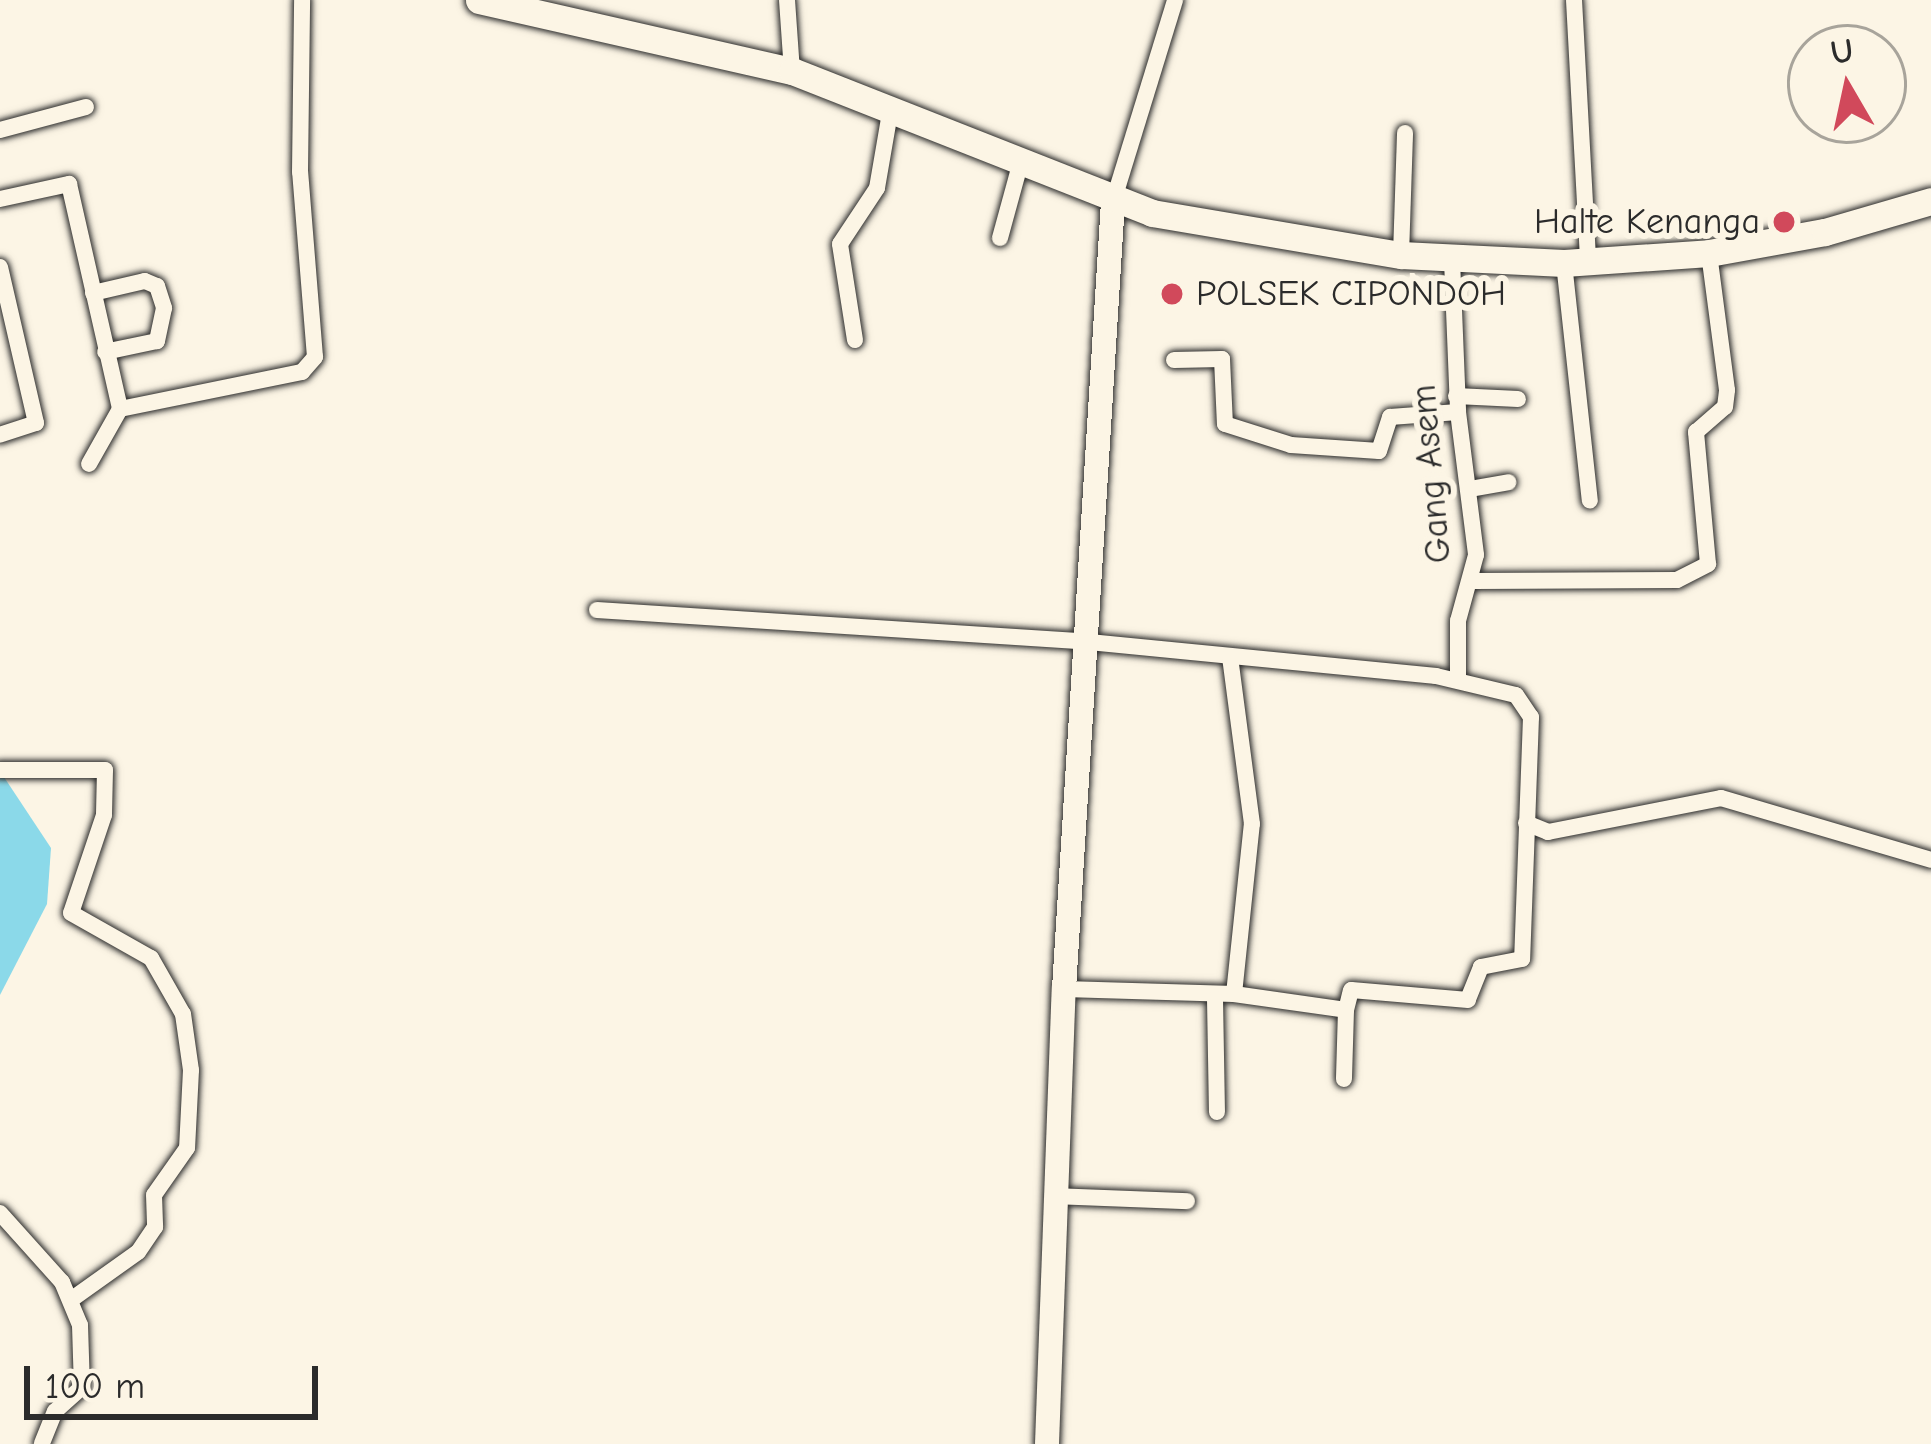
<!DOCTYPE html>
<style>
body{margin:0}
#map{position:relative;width:1931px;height:1444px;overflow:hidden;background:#fcf5e5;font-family:"Comic Neue",sans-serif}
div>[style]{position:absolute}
.water>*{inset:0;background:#8bd9e9}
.roads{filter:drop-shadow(0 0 3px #2b2b2b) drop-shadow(0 0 3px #2b2b2b)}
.street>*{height:16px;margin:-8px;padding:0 8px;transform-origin:8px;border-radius:8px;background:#fcf5e5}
.secondary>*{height:24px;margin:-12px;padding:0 12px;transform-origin:12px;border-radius:12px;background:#fcf5e5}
.primary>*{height:27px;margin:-13.5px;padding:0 13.5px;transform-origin:13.5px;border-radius:13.5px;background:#fcf5e5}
.dots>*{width:33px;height:33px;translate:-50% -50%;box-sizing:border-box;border:6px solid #fcf5e5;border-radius:50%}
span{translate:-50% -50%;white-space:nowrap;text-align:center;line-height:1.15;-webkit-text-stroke:12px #fcf5e5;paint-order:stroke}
.poi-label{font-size:36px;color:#2b2b2b}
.right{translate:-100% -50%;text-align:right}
.left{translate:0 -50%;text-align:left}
.street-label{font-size:36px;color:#2b2b2b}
.north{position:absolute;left:1787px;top:24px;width:120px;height:120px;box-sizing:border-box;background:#fcf5e5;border:3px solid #a8a49b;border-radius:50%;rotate:351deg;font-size:33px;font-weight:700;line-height:48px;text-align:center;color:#2b2b2b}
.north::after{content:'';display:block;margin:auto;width:42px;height:54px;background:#d1495b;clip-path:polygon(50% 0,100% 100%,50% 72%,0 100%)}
.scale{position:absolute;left:24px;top:1366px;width:294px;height:54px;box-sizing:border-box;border:6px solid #2b2b2b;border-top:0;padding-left:15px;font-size:36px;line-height:42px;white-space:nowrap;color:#2b2b2b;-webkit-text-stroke:9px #fcf5e5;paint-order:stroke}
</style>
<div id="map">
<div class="water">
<i style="clip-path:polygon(0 771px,51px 848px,47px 904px,0 995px)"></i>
</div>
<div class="roads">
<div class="street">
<i style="left:787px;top:0;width:71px;rotate:86deg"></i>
<i style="left:1574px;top:0;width:261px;rotate:86.9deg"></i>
<i style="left:0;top:130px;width:89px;rotate:-15deg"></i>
<i style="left:0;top:199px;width:71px;rotate:-12.3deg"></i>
<i style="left:69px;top:184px;width:231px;rotate:77.2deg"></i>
<i style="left:120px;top:409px;width:63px;rotate:119.4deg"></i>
<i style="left:1113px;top:202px;width:211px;rotate:-72.9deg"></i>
<i style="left:1000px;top:238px;width:76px;rotate:-74.7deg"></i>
<i style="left:1401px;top:255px;width:122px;rotate:-88.1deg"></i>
<i style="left:1452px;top:260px;width:152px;rotate:87.7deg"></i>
<i style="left:1458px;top:412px;width:144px;rotate:82.8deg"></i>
<i style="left:1476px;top:555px;width:68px;rotate:105.3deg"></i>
<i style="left:1458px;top:621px;width:58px;rotate:90deg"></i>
<i style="left:1564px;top:263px;width:239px;rotate:83.8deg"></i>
<i style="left:0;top:267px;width:160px;rotate:77deg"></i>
<i style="left:36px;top:423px;width:38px;rotate:162deg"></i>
<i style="left:93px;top:293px;width:53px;rotate:-13deg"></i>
<i style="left:145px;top:281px;width:13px;rotate:23deg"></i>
<i style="left:157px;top:286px;width:23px;rotate:72deg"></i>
<i style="left:164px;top:308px;width:34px;rotate:102deg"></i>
<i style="left:157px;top:341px;width:53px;rotate:168.1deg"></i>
<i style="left:855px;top:340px;width:97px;rotate:-98.9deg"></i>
<i style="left:840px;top:244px;width:67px;rotate:-56.5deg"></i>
<i style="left:877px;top:188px;width:82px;rotate:-80.2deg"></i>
<i style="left:1174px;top:360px;width:48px;rotate:-1.2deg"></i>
<i style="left:1222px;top:359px;width:65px;rotate:87.4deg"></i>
<i style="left:1225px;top:424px;width:69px;rotate:17.7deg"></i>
<i style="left:1291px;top:445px;width:88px;rotate:3.9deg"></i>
<i style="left:1379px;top:451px;width:36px;rotate:-72deg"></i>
<i style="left:1390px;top:417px;width:68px;rotate:-4.2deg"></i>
<i style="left:1456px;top:396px;width:62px;rotate:2.8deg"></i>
<i style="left:120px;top:409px;width:186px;rotate:-11.5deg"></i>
<i style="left:302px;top:372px;width:20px;rotate:-49deg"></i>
<i style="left:315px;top:357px;width:186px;rotate:-94.6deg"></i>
<i style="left:300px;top:172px;width:172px;rotate:-89.3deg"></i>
<i style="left:1470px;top:489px;width:39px;rotate:-10deg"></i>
<i style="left:1474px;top:581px;width:203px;rotate:-0.3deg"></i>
<i style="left:1677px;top:580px;width:35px;rotate:-27deg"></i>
<i style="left:1708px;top:564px;width:133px;rotate:-95.2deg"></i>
<i style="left:1696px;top:432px;width:38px;rotate:-41deg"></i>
<i style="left:1725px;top:407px;width:17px;rotate:-83deg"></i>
<i style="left:1727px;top:390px;width:138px;rotate:-97.5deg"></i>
<i style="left:597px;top:610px;width:493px;rotate:3.7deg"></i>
<i style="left:1089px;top:642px;width:349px;rotate:5.6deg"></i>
<i style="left:1436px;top:676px;width:82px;rotate:13.4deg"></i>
<i style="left:1516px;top:695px;width:27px;rotate:56deg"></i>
<i style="left:1531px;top:717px;width:242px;rotate:92.1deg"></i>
<i style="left:1522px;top:959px;width:42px;rotate:169deg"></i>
<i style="left:1481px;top:967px;width:35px;rotate:112deg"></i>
<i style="left:1468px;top:1000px;width:117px;rotate:-175.1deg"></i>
<i style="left:1351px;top:990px;width:21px;rotate:104deg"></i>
<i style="left:0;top:770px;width:105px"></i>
<i style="left:105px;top:770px;width:45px;rotate:91.3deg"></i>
<i style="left:104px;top:815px;width:103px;rotate:108.6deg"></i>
<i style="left:71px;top:913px;width:92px;rotate:29.4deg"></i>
<i style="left:151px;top:958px;width:64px;rotate:60.3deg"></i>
<i style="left:183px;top:1014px;width:57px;rotate:81.9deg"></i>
<i style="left:191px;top:1070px;width:78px;rotate:92.9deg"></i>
<i style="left:187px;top:1148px;width:57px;rotate:125.1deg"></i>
<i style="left:154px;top:1195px;width:32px;rotate:88deg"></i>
<i style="left:155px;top:1227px;width:30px;rotate:124deg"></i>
<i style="left:138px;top:1252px;width:81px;rotate:144.5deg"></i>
<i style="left:1526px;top:823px;width:24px;rotate:22deg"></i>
<i style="left:1548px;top:832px;width:176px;rotate:-11.1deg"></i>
<i style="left:1721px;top:798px;width:219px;rotate:16.4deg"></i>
<i style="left:1064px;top:989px;width:170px;rotate:1.7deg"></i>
<i style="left:1234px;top:994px;width:171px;rotate:-84deg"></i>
<i style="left:1252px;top:824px;width:169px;rotate:-97.5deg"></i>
<i style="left:1234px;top:994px;width:113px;rotate:8.1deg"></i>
<i style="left:1346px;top:1010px;width:69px;rotate:91.7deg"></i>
<i style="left:1215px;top:999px;width:113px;rotate:89deg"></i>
<i style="left:1054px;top:1196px;width:133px;rotate:2.2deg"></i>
<i style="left:0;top:1213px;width:93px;rotate:48.1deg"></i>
<i style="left:62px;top:1282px;width:47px;rotate:67.3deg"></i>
<i style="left:80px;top:1325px;width:62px;rotate:88.2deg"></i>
<i style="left:82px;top:1387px;width:36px;rotate:138deg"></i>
<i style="left:55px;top:1411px;width:35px;rotate:112deg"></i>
</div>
<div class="secondary">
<i style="left:1047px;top:1444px;width:455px;rotate:-87.9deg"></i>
<i style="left:1064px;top:989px;width:789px;rotate:-86.44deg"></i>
</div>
<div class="primary">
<i style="left:479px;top:0;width:321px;rotate:12.8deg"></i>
<i style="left:792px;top:71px;width:387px;rotate:21.5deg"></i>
<i style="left:1152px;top:213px;width:253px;rotate:9.6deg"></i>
<i style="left:1401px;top:255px;width:163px;rotate:2.8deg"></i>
<i style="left:1564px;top:263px;width:145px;rotate:-3.9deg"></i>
<i style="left:1709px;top:253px;width:118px;rotate:-10.3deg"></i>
<i style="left:1825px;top:232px;width:110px;rotate:-16.3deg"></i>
</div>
</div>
<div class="dots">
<i style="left:1784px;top:222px;background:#d1495b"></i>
<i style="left:1172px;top:294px;background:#d1495b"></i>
</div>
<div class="poi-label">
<span class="right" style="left:1760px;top:222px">Halte Kenanga</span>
<span class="left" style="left:1196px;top:294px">POLSEK CIPONDOH</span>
</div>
<div class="street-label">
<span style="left:1431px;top:474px;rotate:-95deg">Gang Asem</span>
</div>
<div class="north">U</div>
<div class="scale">100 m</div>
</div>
